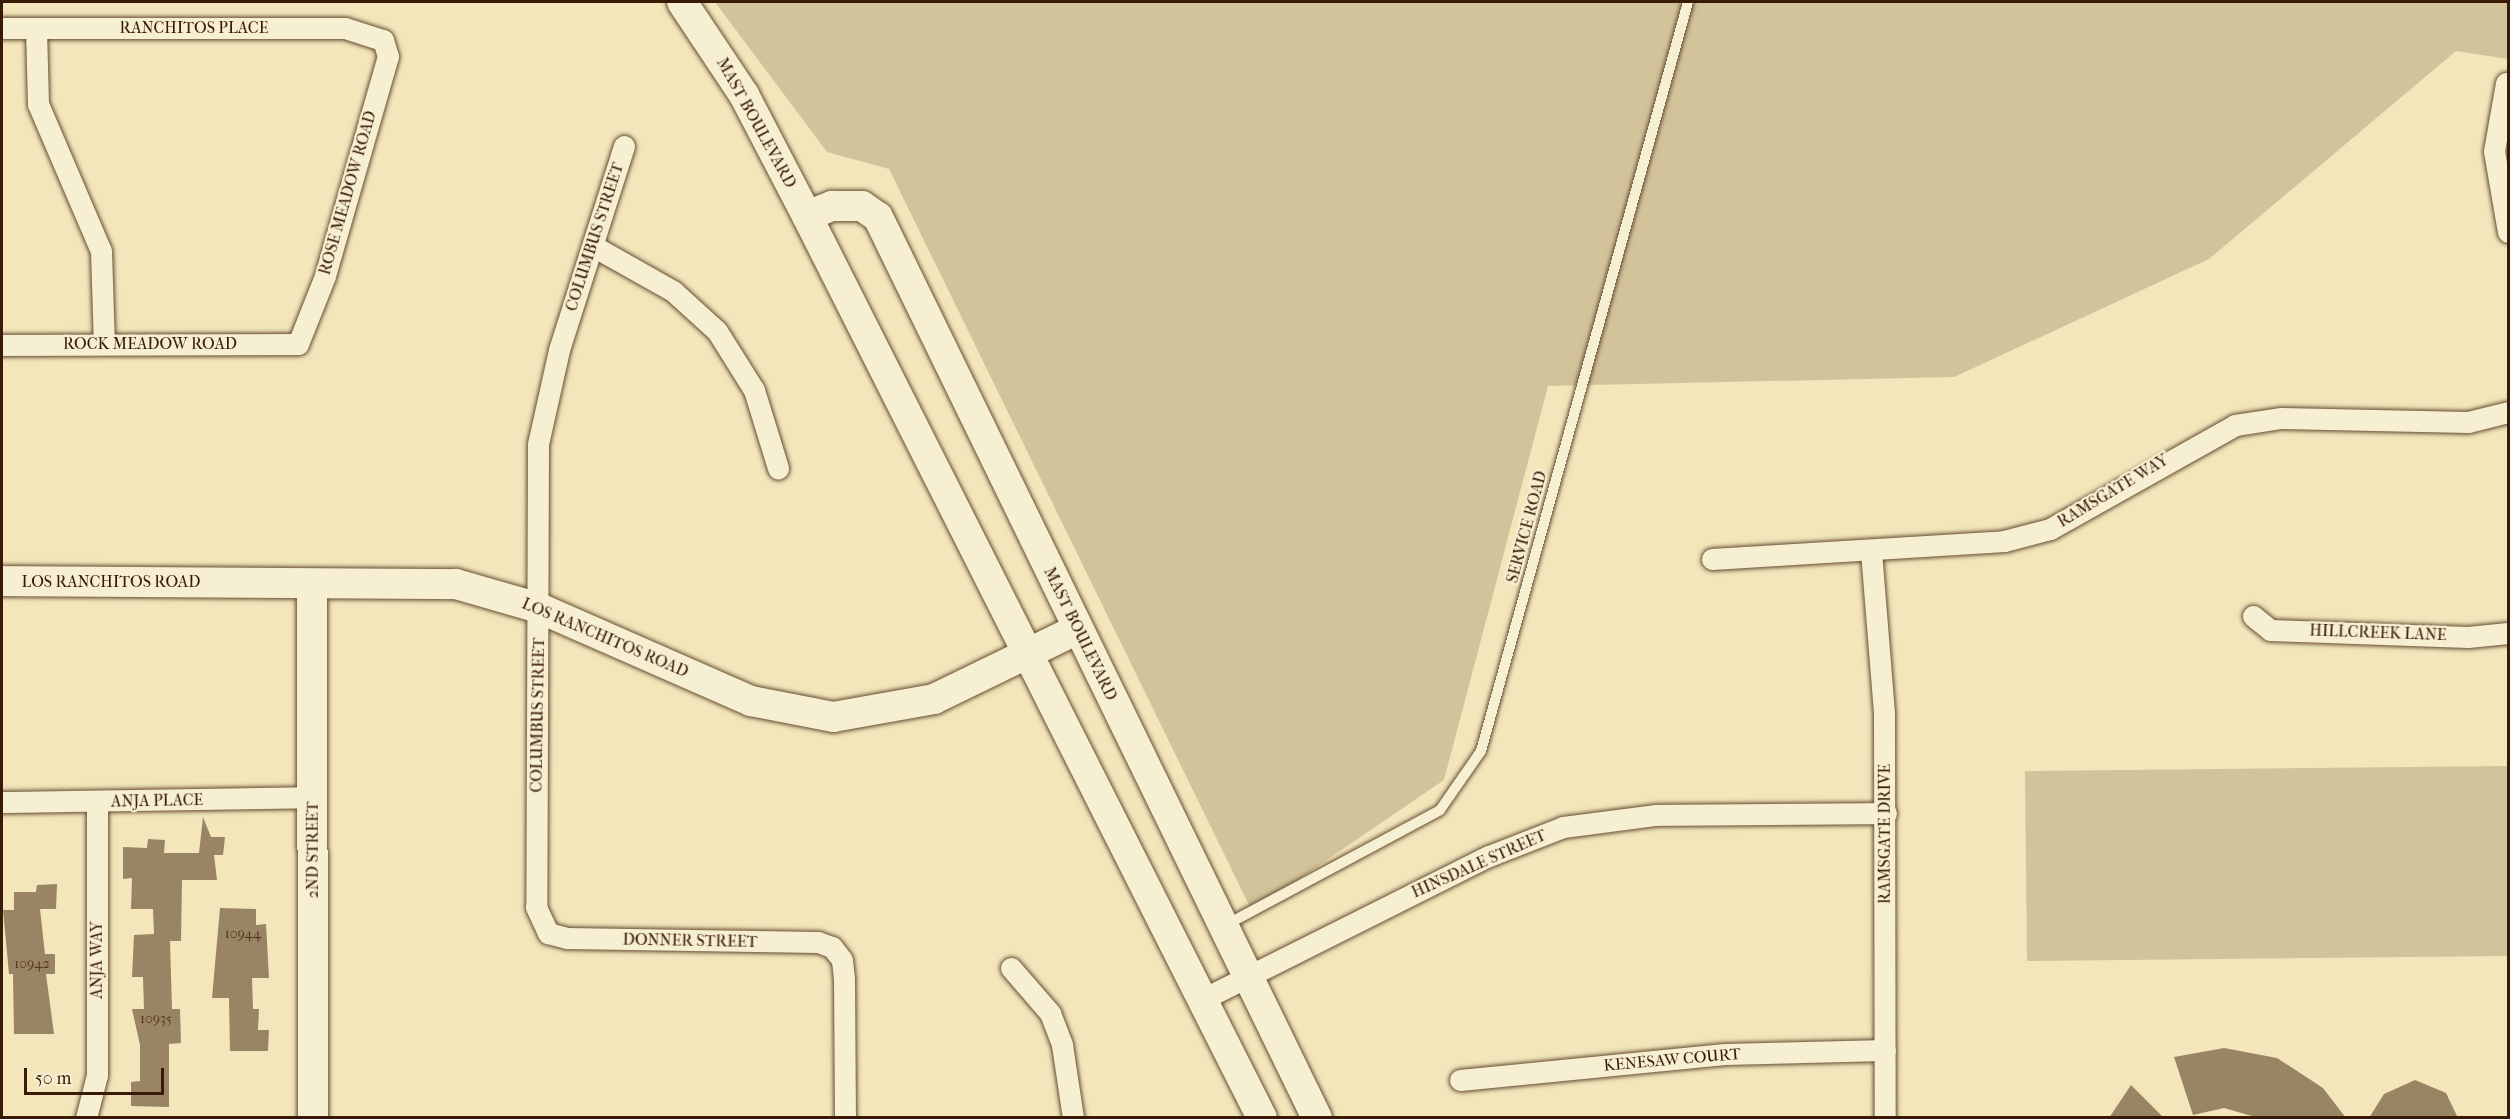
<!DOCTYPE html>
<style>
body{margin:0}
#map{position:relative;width:2510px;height:1119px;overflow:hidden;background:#f2e6ba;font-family:"IM FELL French Canon",serif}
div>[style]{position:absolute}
.green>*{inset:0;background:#d3c39b}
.building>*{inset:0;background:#998464}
.roads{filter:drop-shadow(0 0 2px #674d33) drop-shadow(0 0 2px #674d33)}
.lane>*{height:10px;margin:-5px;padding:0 5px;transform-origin:5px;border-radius:5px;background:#f7efd2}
.street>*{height:21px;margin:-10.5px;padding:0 10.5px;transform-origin:10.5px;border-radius:10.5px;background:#f7efd2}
.secondary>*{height:30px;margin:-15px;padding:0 15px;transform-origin:15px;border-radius:15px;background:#f7efd2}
span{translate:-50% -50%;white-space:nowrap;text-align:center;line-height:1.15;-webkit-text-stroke:4.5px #f7efd2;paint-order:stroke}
.number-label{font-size:14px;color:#51341e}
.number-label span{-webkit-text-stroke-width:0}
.street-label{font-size:16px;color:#391a06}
.frame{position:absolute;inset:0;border:3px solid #391a06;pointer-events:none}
.scale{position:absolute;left:24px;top:1068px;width:140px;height:27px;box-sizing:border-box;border:3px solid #391a06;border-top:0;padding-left:8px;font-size:18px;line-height:21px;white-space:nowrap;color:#391a06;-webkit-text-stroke:4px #f7efd2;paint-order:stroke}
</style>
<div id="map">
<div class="green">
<i style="clip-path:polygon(715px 2px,2508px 2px,2508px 59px,2456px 51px,2209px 259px,1954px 377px,1548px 386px,1444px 780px,1252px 911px,889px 169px,827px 152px)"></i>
<i style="clip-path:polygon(2508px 766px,2508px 956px,2027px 961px,2025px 771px)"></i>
</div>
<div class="building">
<i style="clip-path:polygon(203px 817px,211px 837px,225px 837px,223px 855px,214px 855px,217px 880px,182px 880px,181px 941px,170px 941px,172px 1009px,180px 1009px,181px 1043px,169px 1044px,169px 1107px,131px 1106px,131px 1082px,140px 1081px,140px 1045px,132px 1009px,144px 1009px,143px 977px,132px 977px,134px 935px,154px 934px,153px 909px,131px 909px,132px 878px,123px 879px,123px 847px,147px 848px,148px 839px,165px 840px,164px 853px,199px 853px)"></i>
<i style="clip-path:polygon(57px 884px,56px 909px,40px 909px,45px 954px,55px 954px,55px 974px,46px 974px,54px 1034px,14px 1034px,13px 974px,9px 974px,3px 910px,14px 910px,14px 892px,36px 892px,37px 885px)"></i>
<i style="clip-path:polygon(220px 908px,256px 909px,256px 925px,266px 924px,269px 978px,252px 978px,253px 1009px,259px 1009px,258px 1030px,269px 1030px,268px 1051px,230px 1051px,229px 998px,212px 998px)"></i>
<i style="clip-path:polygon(2224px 1048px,2277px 1058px,2323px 1088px,2346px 1118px,2259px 1118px,2224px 1108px,2193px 1115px,2174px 1057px)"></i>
<i style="clip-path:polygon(2415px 1080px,2446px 1093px,2458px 1118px,2369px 1118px,2384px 1094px)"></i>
<i style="clip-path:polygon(2131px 1085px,2164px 1118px,2109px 1118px)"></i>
</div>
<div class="roads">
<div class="lane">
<i style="left:1224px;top:926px;width:245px;rotate:-28.2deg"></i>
<i style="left:1440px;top:810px;width:72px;rotate:-55.2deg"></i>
<i style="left:1481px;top:751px;width:777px;rotate:-74.55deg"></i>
</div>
<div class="street">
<i style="left:2px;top:28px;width:343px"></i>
<i style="left:345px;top:28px;width:40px;rotate:18deg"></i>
<i style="left:383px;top:40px;width:17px;rotate:73deg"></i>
<i style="left:388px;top:56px;width:229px;rotate:106deg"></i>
<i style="left:325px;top:276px;width:73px;rotate:111.7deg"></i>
<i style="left:298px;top:344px;width:296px;rotate:179.8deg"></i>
<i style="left:36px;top:28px;width:76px;rotate:88.5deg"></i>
<i style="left:38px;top:104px;width:160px;rotate:66.8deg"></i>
<i style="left:101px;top:251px;width:93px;rotate:88.2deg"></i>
<i style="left:2506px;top:83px;width:69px;rotate:100deg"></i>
<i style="left:2494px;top:151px;width:82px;rotate:80.2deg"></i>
<i style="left:624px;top:146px;width:214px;rotate:107.7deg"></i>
<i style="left:559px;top:350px;width:96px;rotate:102.6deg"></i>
<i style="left:538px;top:444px;width:463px;rotate:90.2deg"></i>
<i style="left:536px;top:907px;width:29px;rotate:65deg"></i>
<i style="left:548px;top:933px;width:20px;rotate:15deg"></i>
<i style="left:567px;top:938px;width:251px;rotate:0.9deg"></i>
<i style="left:818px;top:942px;width:15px;rotate:20deg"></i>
<i style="left:832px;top:947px;width:16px;rotate:52deg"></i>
<i style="left:842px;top:960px;width:18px;rotate:84deg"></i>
<i style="left:844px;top:978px;width:140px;rotate:89.6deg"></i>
<i style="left:593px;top:246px;width:92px;rotate:29.4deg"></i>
<i style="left:673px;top:291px;width:59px;rotate:42.3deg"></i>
<i style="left:717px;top:331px;width:70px;rotate:57.9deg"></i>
<i style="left:754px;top:390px;width:82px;rotate:72.9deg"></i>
<i style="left:1871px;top:551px;width:163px;rotate:85.4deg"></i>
<i style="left:1884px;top:713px;width:405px;rotate:89.9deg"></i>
<i style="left:1712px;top:559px;width:293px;rotate:-3.5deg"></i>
<i style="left:2004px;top:541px;width:48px;rotate:-14.6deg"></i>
<i style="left:2050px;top:529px;width:212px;rotate:-29.3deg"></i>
<i style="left:2235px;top:425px;width:47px;rotate:-8.7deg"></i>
<i style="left:2281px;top:418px;width:187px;rotate:1.2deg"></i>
<i style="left:2468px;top:422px;width:41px;rotate:-14deg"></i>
<i style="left:2253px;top:616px;width:22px;rotate:39deg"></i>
<i style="left:2270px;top:630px;width:198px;rotate:2deg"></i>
<i style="left:2468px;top:637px;width:40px;rotate:-5.7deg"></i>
<i style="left:2px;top:802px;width:311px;rotate:-0.9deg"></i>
<i style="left:1011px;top:968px;width:60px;rotate:49.1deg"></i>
<i style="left:1050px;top:1013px;width:34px;rotate:69deg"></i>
<i style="left:1062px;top:1045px;width:74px;rotate:81.4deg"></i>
<i style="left:1203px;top:999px;width:320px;rotate:-26.6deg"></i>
<i style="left:1489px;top:856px;width:79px;rotate:-21.4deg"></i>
<i style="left:1563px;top:827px;width:94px;rotate:-7.4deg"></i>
<i style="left:1656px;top:815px;width:230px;rotate:-0.5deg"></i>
<i style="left:1460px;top:1080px;width:266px;rotate:-5.6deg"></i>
<i style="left:1725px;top:1054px;width:160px;rotate:-1.4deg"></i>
<i style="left:86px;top:1118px;width:44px;rotate:-75.7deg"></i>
<i style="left:97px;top:1075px;width:273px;rotate:-90deg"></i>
</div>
<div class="secondary">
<i style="left:682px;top:2px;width:112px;rotate:56.3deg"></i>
<i style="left:744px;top:95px;width:136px;rotate:62.5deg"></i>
<i style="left:807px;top:216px;width:1010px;rotate:63.23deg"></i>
<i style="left:807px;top:216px;width:27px;rotate:-22deg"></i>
<i style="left:832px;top:206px;width:30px"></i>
<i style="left:862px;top:206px;width:19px;rotate:35deg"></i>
<i style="left:878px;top:217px;width:1002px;rotate:64.02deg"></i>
<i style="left:2px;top:581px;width:454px;rotate:0.4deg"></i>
<i style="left:456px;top:584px;width:86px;rotate:16.1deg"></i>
<i style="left:539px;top:608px;width:232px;rotate:23.7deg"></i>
<i style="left:751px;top:701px;width:84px;rotate:11deg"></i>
<i style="left:833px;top:717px;width:103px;rotate:-10.1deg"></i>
<i style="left:934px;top:699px;width:160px;rotate:-25.9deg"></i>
<i style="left:312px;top:584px;width:534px;rotate:89.89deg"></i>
</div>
</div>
<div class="number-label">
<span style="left:243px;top:934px">10944</span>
<span style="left:32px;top:964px">10942</span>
<span style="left:156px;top:1019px">10935</span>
</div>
<div class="street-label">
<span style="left:194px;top:28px">RANCHITOS PLACE</span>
<span style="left:756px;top:123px;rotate:61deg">MAST BOULEVARD</span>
<span style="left:348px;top:193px;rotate:-74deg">ROSE MEADOW ROAD</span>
<span style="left:595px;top:237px;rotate:-72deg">COLUMBUS STREET</span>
<span style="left:150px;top:344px">ROCK MEADOW ROAD</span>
<span style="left:2113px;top:491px;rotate:-31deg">RAMSGATE WAY</span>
<span style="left:1527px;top:527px;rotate:-75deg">SERVICE ROAD</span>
<span style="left:111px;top:582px">LOS RANCHITOS ROAD</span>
<span style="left:2378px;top:633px;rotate:2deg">HILLCREEK LANE</span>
<span style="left:1080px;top:634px;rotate:64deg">MAST BOULEVARD</span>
<span style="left:605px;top:638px;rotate:23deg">LOS RANCHITOS ROAD</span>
<span style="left:538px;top:715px;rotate:-89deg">COLUMBUS STREET</span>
<span style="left:157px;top:801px;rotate:-1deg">ANJA PLACE</span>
<span style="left:1885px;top:834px;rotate:-90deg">RAMSGATE DRIVE</span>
<span style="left:313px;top:850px;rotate:-90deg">2ND STREET</span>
<span style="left:1479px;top:864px;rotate:-24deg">HINSDALE STREET</span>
<span style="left:690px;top:941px;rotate:1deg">DONNER STREET</span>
<span style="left:97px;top:960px;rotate:-90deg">ANJA WAY</span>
<span style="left:1672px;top:1060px;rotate:-5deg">KENESAW COURT</span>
</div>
<div class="frame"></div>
<div class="scale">50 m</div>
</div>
